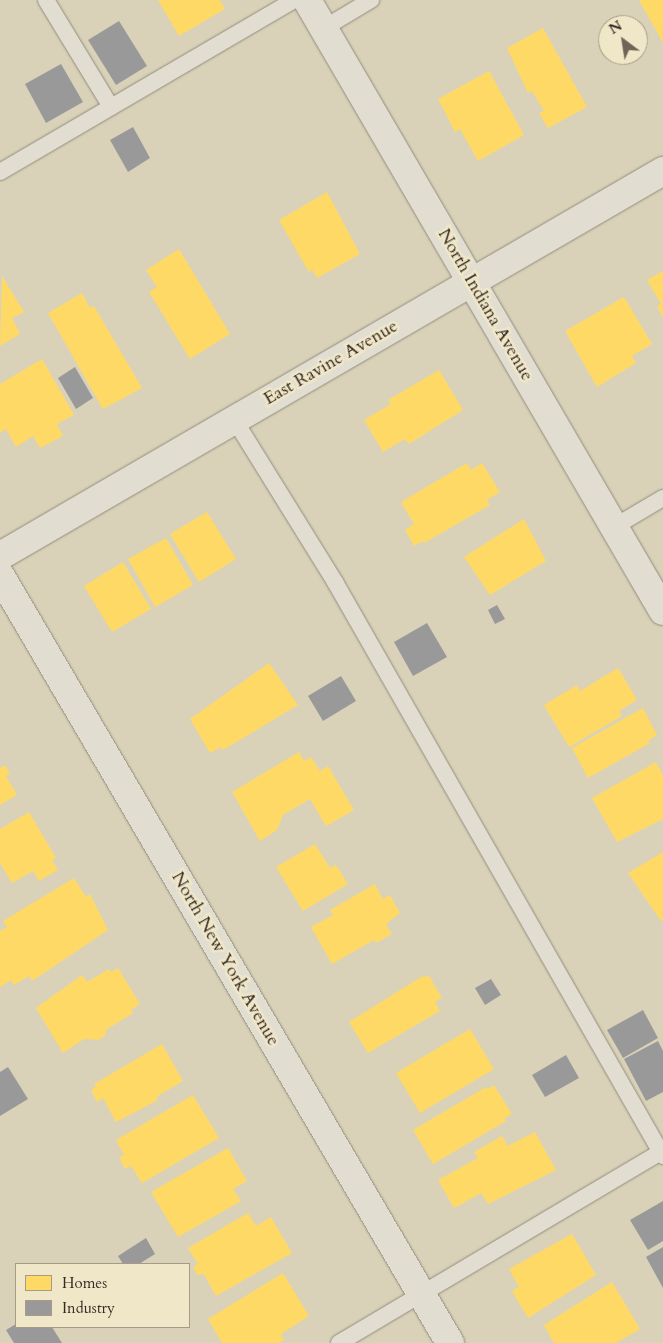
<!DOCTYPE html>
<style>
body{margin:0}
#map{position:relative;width:663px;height:1343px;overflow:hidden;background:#d9d2b8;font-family:Cardo,serif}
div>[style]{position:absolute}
.homes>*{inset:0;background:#ffd966}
.industry>*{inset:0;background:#999}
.roads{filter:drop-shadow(0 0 1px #928c7e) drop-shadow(0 0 1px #928c7e)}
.service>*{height:16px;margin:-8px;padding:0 8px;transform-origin:8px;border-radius:8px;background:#e1ded1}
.minor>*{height:28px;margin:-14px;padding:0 14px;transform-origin:14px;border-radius:14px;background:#e1ded1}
span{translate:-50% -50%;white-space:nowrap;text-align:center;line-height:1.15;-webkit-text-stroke:5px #efe7c8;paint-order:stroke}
.street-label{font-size:18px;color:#362822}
.legend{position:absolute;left:15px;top:1263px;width:175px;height:65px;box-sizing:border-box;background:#efe7c8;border:1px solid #a59b86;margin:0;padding:6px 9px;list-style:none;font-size:15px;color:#362822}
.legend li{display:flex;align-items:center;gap:10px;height:25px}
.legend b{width:25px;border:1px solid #a59b86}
.north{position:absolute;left:598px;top:15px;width:50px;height:50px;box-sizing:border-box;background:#efe7c8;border:1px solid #a59b86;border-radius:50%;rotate:329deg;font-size:14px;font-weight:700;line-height:20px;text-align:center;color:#362822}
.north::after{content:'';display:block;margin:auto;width:18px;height:22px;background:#6f6456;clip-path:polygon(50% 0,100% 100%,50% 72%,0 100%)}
</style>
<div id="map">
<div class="homes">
<i style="clip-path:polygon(158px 0,220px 0,225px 9px,179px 36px)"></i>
<i style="clip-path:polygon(639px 0,663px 0,663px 43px)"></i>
<i style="clip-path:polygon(543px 28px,587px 107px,548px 128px,539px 113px,544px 111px,532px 91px,528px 93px,507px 48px)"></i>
<i style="clip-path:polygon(489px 71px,524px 135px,478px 161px,460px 129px,455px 132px,438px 99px)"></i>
<i style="clip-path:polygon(327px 192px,360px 254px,317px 278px,312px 269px,309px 272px,279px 220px)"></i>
<i style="clip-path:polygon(179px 249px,230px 334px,190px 359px,149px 292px,157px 287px,146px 270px)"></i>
<i style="clip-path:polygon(663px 271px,663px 318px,657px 306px,661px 304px,647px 280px)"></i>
<i style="clip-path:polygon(2px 276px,24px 312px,12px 318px,20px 334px,0 346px)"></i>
<i style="clip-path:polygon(82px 293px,90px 308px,94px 306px,142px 388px,103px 409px,48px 313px)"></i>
<i style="clip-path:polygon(624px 297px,652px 344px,632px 356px,636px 363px,597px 387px,565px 331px)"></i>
<i style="clip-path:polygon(42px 359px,74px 415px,57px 424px,63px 436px,40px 448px,33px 436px,16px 447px,6px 429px,0 433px,0 384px)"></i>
<i style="clip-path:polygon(439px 370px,463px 410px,409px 444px,405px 439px,383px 452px,364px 420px,391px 404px,388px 400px)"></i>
<i style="clip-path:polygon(467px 463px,471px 470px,482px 463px,500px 492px,487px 500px,490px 505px,424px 543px,423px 541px,414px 546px,405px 530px,414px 524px,401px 502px)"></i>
<i style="clip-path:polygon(207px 512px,236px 559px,199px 582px,170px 534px)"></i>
<i style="clip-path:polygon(524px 519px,546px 561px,490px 595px,464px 557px)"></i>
<i style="clip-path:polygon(166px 538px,193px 585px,155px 607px,128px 559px)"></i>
<i style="clip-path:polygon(123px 562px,151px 609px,112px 632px,84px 586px)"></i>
<i style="clip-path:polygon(269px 663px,298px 705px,223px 750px,221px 747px,210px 753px,190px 719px)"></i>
<i style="clip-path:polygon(618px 668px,637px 700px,619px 711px,622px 716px,569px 747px,544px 705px,577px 685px,580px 691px)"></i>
<i style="clip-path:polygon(643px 708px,657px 735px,648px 741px,650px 743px,588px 778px,572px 748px)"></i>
<i style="clip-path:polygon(299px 752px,304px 761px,311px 757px,320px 771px,328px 766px,354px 810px,326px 826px,310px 799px,283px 815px,277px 830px,260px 841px,232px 792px)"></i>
<i style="clip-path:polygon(656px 762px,663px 775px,663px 819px,617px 842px,592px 798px)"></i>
<i style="clip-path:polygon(5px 765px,10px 774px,6px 776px,17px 795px,0 805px,0 768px)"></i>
<i style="clip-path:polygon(29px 812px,56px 858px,52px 860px,58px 870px,39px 881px,33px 871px,12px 883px,0 863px,0 829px)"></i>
<i style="clip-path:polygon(315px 844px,330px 868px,336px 865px,348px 884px,303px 911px,276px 867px)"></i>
<i style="clip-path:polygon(663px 852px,663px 920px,661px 921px,628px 873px)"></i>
<i style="clip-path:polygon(74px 878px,86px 897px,90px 894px,108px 930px,32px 981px,29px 976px,14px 985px,11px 980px,0 987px,0 931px,7px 927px,3px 921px)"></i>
<i style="clip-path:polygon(375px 884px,383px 899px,390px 895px,400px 913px,386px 924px,392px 934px,376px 943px,374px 940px,332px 964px,311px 927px,333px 915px,330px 910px)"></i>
<i style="clip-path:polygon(118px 968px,140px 1004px,131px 1010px,133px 1013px,106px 1030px,105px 1036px,98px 1040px,84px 1039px,63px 1053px,36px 1008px,82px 975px,87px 982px,109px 969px,111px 972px)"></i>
<i style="clip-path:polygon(429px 976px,442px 998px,435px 1002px,440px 1011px,368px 1053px,349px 1022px,421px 977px)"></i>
<i style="clip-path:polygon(470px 1029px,494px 1069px,420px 1113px,396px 1073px)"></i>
<i style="clip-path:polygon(162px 1044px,183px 1081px,156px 1097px,158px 1100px,116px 1122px,103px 1098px,97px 1102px,91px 1090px,96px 1087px,94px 1084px)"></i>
<i style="clip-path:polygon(494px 1085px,512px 1114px,504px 1119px,506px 1121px,433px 1164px,413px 1130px,486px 1087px,488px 1089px)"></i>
<i style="clip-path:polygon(193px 1095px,219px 1138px,142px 1183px,131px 1166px,125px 1169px,119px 1157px,124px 1155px,116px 1140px)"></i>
<i style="clip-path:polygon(535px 1132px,556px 1170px,488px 1204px,481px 1193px,454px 1208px,438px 1180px,478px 1158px,474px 1152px,502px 1136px,508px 1146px)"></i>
<i style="clip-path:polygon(228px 1148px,247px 1181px,233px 1189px,241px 1201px,178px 1237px,151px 1192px)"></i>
<i style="clip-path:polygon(248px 1213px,256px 1226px,271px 1217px,292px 1253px,216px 1296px,203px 1273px,198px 1276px,193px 1267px,198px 1264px,188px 1248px)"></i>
<i style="clip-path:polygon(572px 1234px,596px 1275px,528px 1318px,512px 1291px,519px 1287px,509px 1269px)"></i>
<i style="clip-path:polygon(283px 1273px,309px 1316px,281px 1334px,284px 1340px,279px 1343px,222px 1343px,208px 1319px)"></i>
<i style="clip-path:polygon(612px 1282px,640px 1329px,616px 1343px,554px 1343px,544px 1325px)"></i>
</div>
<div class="industry">
<i style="clip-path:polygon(119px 21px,147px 66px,116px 85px,88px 40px)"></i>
<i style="clip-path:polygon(61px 64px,83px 102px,46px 123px,25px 84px)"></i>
<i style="clip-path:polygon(133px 127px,150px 158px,128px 172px,110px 140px)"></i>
<i style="clip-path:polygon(75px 367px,93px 398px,76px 409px,58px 378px)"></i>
<i style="clip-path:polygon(497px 605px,505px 619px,495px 624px,488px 610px)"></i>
<i style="clip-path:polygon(427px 623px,447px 657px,413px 676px,394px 642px)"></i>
<i style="clip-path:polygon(341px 676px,356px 701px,323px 721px,308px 696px)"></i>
<i style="clip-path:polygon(491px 979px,501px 995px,485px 1005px,475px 988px)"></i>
<i style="clip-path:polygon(643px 1010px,658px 1038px,623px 1058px,607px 1030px)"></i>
<i style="clip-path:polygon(658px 1041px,663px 1051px,663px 1092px,646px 1101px,624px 1059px)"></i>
<i style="clip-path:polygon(566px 1055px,579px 1078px,545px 1097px,532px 1075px)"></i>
<i style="clip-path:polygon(8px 1067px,28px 1099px,0 1116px,0 1072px)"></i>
<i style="clip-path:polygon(663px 1201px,663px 1241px,648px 1250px,630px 1220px)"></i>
<i style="clip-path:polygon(146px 1238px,155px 1254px,139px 1264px,123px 1264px,118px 1256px)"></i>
<i style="clip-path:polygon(663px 1247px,663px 1288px,646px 1257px)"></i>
<i style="clip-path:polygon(16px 1324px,52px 1327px,62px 1343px,14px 1343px,6px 1330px)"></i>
</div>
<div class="roads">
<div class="service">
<i style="left:46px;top:0;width:125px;rotate:58.7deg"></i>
<i style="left:324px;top:28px;width:55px;rotate:-30.8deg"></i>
<i style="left:0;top:172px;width:341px;rotate:-30.3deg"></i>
<i style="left:234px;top:419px;width:192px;rotate:58.2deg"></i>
<i style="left:335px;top:582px;width:661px;rotate:60.26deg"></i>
<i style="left:614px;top:527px;width:57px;rotate:-30.6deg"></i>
<i style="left:339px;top:1343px;width:377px;rotate:-30.7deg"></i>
</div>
<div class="minor">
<i style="left:307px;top:0;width:707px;rotate:59.77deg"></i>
<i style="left:0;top:556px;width:767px;rotate:-30.14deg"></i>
<i style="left:0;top:575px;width:890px;rotate:59.63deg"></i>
</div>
</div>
<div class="street-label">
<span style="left:485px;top:305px;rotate:60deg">North Indiana Avenue</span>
<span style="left:331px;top:363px;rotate:-30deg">East Ravine Avenue</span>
<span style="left:225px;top:959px;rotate:60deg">North New York Avenue</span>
</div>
<ul class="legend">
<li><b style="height:14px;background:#ffd966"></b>Homes</li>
<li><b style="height:14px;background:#999"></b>Industry</li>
</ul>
<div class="north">N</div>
</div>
